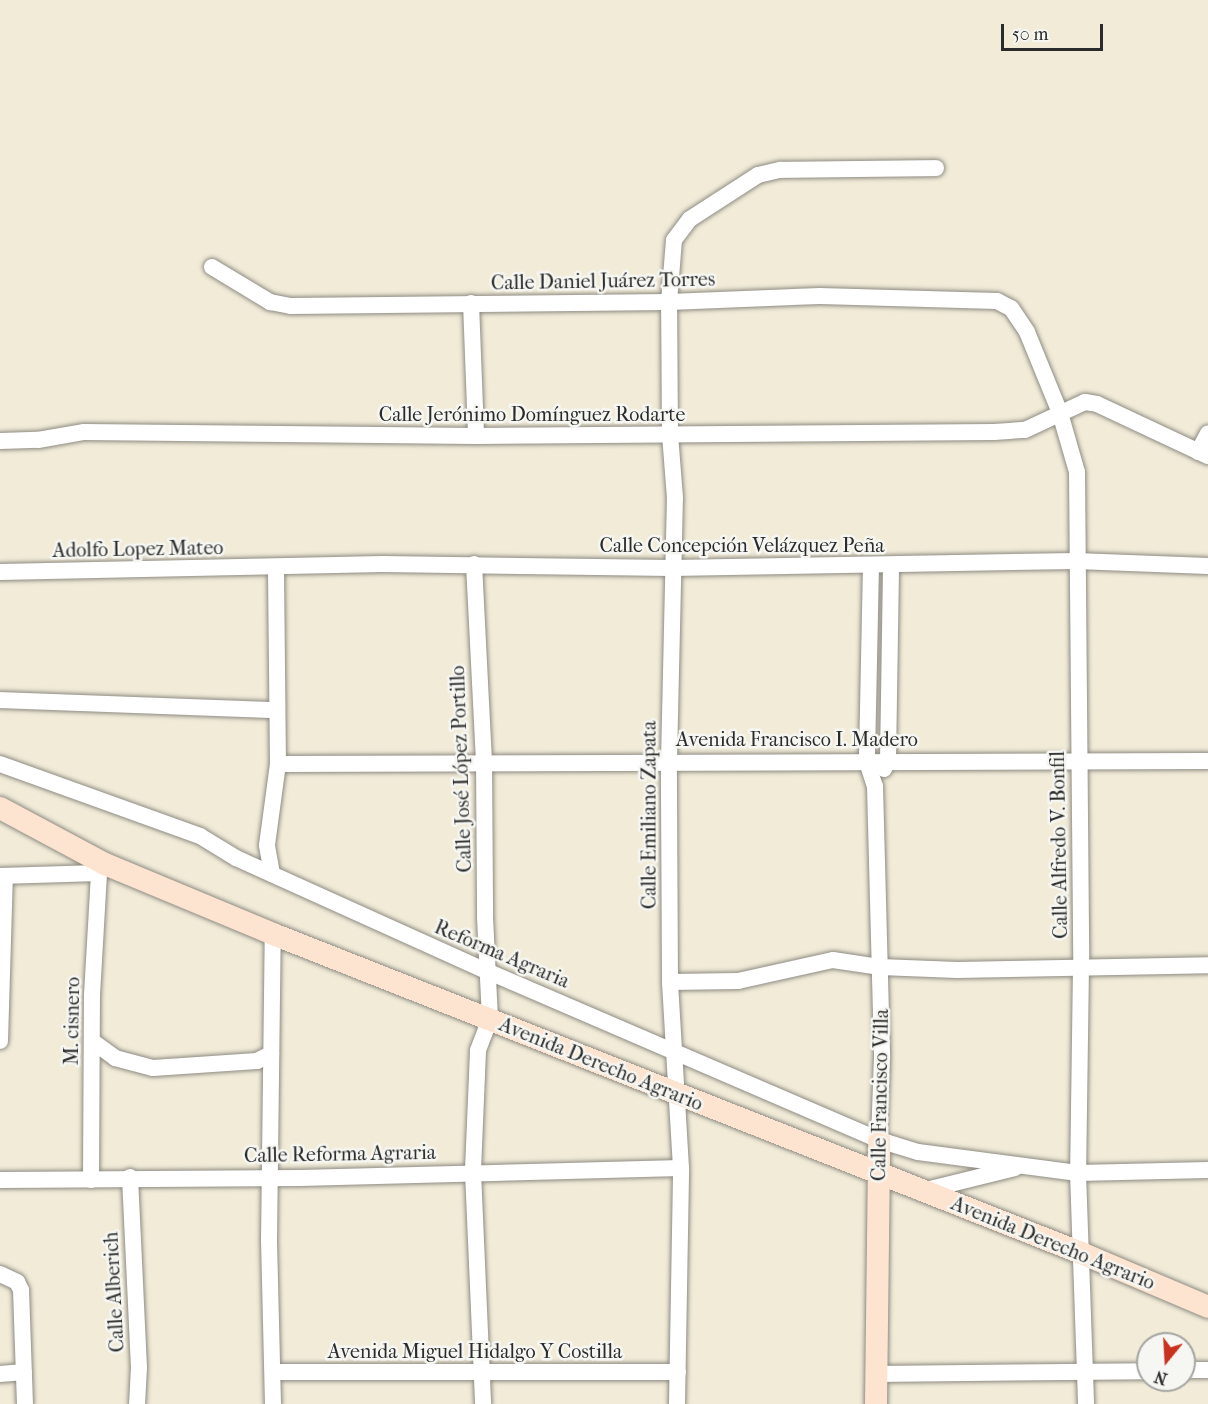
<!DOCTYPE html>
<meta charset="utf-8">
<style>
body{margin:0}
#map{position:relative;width:1208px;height:1404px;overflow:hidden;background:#f1ebd8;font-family:"IM FELL French Canon",serif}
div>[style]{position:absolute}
.roads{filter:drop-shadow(0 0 2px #8e8b82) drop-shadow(0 0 2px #8e8b82)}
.street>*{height:16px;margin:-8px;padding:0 8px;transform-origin:8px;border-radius:8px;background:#fff}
.secondary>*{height:22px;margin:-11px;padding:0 11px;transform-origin:11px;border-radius:11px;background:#fde4d0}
span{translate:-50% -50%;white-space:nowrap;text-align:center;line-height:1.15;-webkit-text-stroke:5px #f6f6f2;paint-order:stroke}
.street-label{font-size:20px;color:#2b2b2b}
.north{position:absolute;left:1136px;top:1332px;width:60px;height:60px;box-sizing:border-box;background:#f6f6f2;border:2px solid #a5a5a2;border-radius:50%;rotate:198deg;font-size:16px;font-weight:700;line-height:24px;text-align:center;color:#2b2b2b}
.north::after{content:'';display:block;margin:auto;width:21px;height:27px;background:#c8321e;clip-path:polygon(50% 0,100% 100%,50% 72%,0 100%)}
.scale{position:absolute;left:1001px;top:24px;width:102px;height:27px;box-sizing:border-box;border:3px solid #2b2b2b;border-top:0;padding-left:8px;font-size:18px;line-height:21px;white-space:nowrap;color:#2b2b2b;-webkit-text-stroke:4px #f6f6f2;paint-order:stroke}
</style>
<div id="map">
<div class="roads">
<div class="street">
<i style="left:212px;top:267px;width:68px;rotate:31.1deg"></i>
<i style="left:270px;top:302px;width:21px;rotate:11deg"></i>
<i style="left:291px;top:306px;width:378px;rotate:-0.6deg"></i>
<i style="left:669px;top:302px;width:151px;rotate:-2.3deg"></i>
<i style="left:820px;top:296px;width:177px;rotate:1.6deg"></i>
<i style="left:997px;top:301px;width:16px;rotate:27deg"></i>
<i style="left:1011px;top:308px;width:29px;rotate:56deg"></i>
<i style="left:1027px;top:332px;width:87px;rotate:67.8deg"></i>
<i style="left:1060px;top:413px;width:61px;rotate:73.9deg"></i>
<i style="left:1077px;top:472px;width:494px;rotate:89.5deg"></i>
<i style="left:1081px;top:966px;width:207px;rotate:90.8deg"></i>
<i style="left:1078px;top:1173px;width:231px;rotate:88deg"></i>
<i style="left:471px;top:303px;width:133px;rotate:87.8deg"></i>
<i style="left:0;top:441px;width:38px;rotate:-2deg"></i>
<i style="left:38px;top:440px;width:47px;rotate:-9.9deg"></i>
<i style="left:84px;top:432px;width:392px;rotate:0.6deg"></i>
<i style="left:476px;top:436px;width:518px;rotate:-0.44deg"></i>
<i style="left:994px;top:432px;width:31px;rotate:-4deg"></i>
<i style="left:1025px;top:430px;width:66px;rotate:-25deg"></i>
<i style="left:1085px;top:402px;width:12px;rotate:9deg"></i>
<i style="left:1097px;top:404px;width:123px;rotate:25.1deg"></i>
<i style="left:1198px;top:452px;width:21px;rotate:-62deg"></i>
<i style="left:474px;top:564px;width:196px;rotate:87.1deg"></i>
<i style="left:484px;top:760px;width:157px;rotate:89.6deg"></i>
<i style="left:485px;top:917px;width:102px;rotate:87.2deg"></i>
<i style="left:490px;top:1019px;width:34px;rotate:111deg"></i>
<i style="left:478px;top:1051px;width:121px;rotate:92.4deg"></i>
<i style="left:473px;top:1172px;width:232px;rotate:87.5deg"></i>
<i style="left:871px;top:565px;width:197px;rotate:91.2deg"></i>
<i style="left:867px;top:762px;width:25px;rotate:72deg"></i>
<i style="left:875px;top:786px;width:271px;rotate:88.5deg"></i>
<i style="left:882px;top:1057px;width:83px;rotate:92.1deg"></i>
<i style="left:0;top:572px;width:383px;rotate:-1.2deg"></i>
<i style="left:383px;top:564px;width:289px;rotate:0.8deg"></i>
<i style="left:672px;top:568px;width:404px;rotate:-1deg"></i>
<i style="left:1076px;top:561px;width:132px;rotate:2.2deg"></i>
<i style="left:0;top:700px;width:276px;rotate:2.1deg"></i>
<i style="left:0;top:764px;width:213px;rotate:19.8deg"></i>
<i style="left:200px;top:836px;width:42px;rotate:31.4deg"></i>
<i style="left:236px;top:858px;width:277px;rotate:24.3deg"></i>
<i style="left:489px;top:972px;width:425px;rotate:23.3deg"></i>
<i style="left:879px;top:1140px;width:41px;rotate:17.1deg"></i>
<i style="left:918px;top:1152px;width:161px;rotate:7.5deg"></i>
<i style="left:1078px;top:1173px;width:130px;rotate:-1.3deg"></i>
<i style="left:278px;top:764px;width:930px;rotate:-0.18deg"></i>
<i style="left:884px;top:769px;width:10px;rotate:-66deg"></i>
<i style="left:888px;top:760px;width:194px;rotate:-89.1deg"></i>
<i style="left:272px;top:874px;width:29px;rotate:-100deg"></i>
<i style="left:267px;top:845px;width:82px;rotate:-82.3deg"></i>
<i style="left:278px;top:764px;width:196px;rotate:-90.6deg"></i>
<i style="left:0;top:876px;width:99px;rotate:-1.7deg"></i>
<i style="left:670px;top:982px;width:68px;rotate:-0.8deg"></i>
<i style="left:738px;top:981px;width:97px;rotate:-12.5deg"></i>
<i style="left:833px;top:960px;width:48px;rotate:8.5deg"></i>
<i style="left:880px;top:967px;width:77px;rotate:2.2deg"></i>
<i style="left:957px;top:970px;width:251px;rotate:-1.1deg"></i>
<i style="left:0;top:1041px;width:165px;rotate:-88.3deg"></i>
<i style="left:92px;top:1041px;width:29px;rotate:36deg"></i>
<i style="left:115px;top:1058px;width:39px;rotate:15deg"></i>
<i style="left:153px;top:1068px;width:104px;rotate:-3.9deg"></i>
<i style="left:257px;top:1061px;width:16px;rotate:-27deg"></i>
<i style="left:130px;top:1177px;width:190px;rotate:87.3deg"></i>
<i style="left:139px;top:1367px;width:37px;rotate:93deg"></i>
<i style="left:0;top:1180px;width:300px;rotate:-0.4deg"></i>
<i style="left:300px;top:1178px;width:381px;rotate:-1.5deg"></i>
<i style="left:91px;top:1180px;width:185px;rotate:-89.7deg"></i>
<i style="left:92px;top:995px;width:122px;rotate:-86.7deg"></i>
<i style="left:99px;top:873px;width:11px;rotate:-56deg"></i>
<i style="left:922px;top:1191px;width:96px;rotate:-13.9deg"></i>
<i style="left:0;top:1274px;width:19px;rotate:25deg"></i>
<i style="left:17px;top:1282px;width:9px;rotate:63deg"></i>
<i style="left:21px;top:1290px;width:114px;rotate:88deg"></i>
<i style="left:1184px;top:1370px;width:24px"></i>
<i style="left:273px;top:1372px;width:405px"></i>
<i style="left:0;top:1374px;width:24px;rotate:-5deg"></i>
<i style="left:876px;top:1374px;width:272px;rotate:-0.6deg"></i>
<i style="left:273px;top:1404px;width:163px;rotate:-91.4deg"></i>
<i style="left:269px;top:1241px;width:307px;rotate:-89.3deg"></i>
<i style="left:677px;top:1404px;width:236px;rotate:-89deg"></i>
<i style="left:681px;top:1168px;width:186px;rotate:-93.4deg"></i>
<i style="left:670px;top:982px;width:222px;rotate:-90.3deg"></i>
<i style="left:669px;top:760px;width:262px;rotate:-88.7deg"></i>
<i style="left:675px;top:498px;width:63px;rotate:-94.5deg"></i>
<i style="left:670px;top:435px;width:133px;rotate:-90.4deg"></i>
<i style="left:669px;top:302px;width:62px;rotate:-85.4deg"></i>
<i style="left:674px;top:240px;width:26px;rotate:-53deg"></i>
<i style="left:690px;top:219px;width:81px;rotate:-32.9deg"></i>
<i style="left:758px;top:175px;width:23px;rotate:-13deg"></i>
<i style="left:780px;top:170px;width:156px;rotate:-0.7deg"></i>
</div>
<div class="secondary">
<i style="left:0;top:808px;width:119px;rotate:28.1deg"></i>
<i style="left:105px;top:864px;width:182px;rotate:22.6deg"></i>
<i style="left:273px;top:934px;width:869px;rotate:21.54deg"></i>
<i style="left:1081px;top:1253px;width:138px;rotate:23deg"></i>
<i style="left:876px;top:1404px;width:264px;rotate:-89.3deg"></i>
</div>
</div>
<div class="street-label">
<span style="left:603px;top:281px;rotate:-1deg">Calle Daniel Juárez Torres</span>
<span style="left:532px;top:414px">Calle Jerónimo Domínguez Rodarte</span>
<span style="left:742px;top:545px">Calle Concepción Velázquez Peña</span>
<span style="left:138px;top:549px;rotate:-1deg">Adolfo Lopez Mateo</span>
<span style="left:797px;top:739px">Avenida Francisco I. Madero</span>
<span style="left:461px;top:769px;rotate:-92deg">Calle José López Portillo</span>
<span style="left:649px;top:815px;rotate:-90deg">Calle Emiliano Zapata</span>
<span style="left:1059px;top:845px;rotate:-91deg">Calle Alfredo V. Bonfil</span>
<span style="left:502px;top:954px;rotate:23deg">Reforma Agraria</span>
<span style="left:72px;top:1021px;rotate:-89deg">M. cisnero</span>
<span style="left:601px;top:1064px;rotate:22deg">Avenida Derecho Agrario</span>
<span style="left:880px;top:1095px;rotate:-89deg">Calle Francisco Villa</span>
<span style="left:340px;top:1154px;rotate:-1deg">Calle Reforma Agraria</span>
<span style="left:1053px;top:1243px;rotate:22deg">Avenida Derecho Agrario</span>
<span style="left:114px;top:1292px;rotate:-93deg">Calle Alberich</span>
<span style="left:475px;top:1351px">Avenida Miguel Hidalgo Y Costilla</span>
</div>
<div class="north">N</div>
<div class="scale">50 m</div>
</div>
